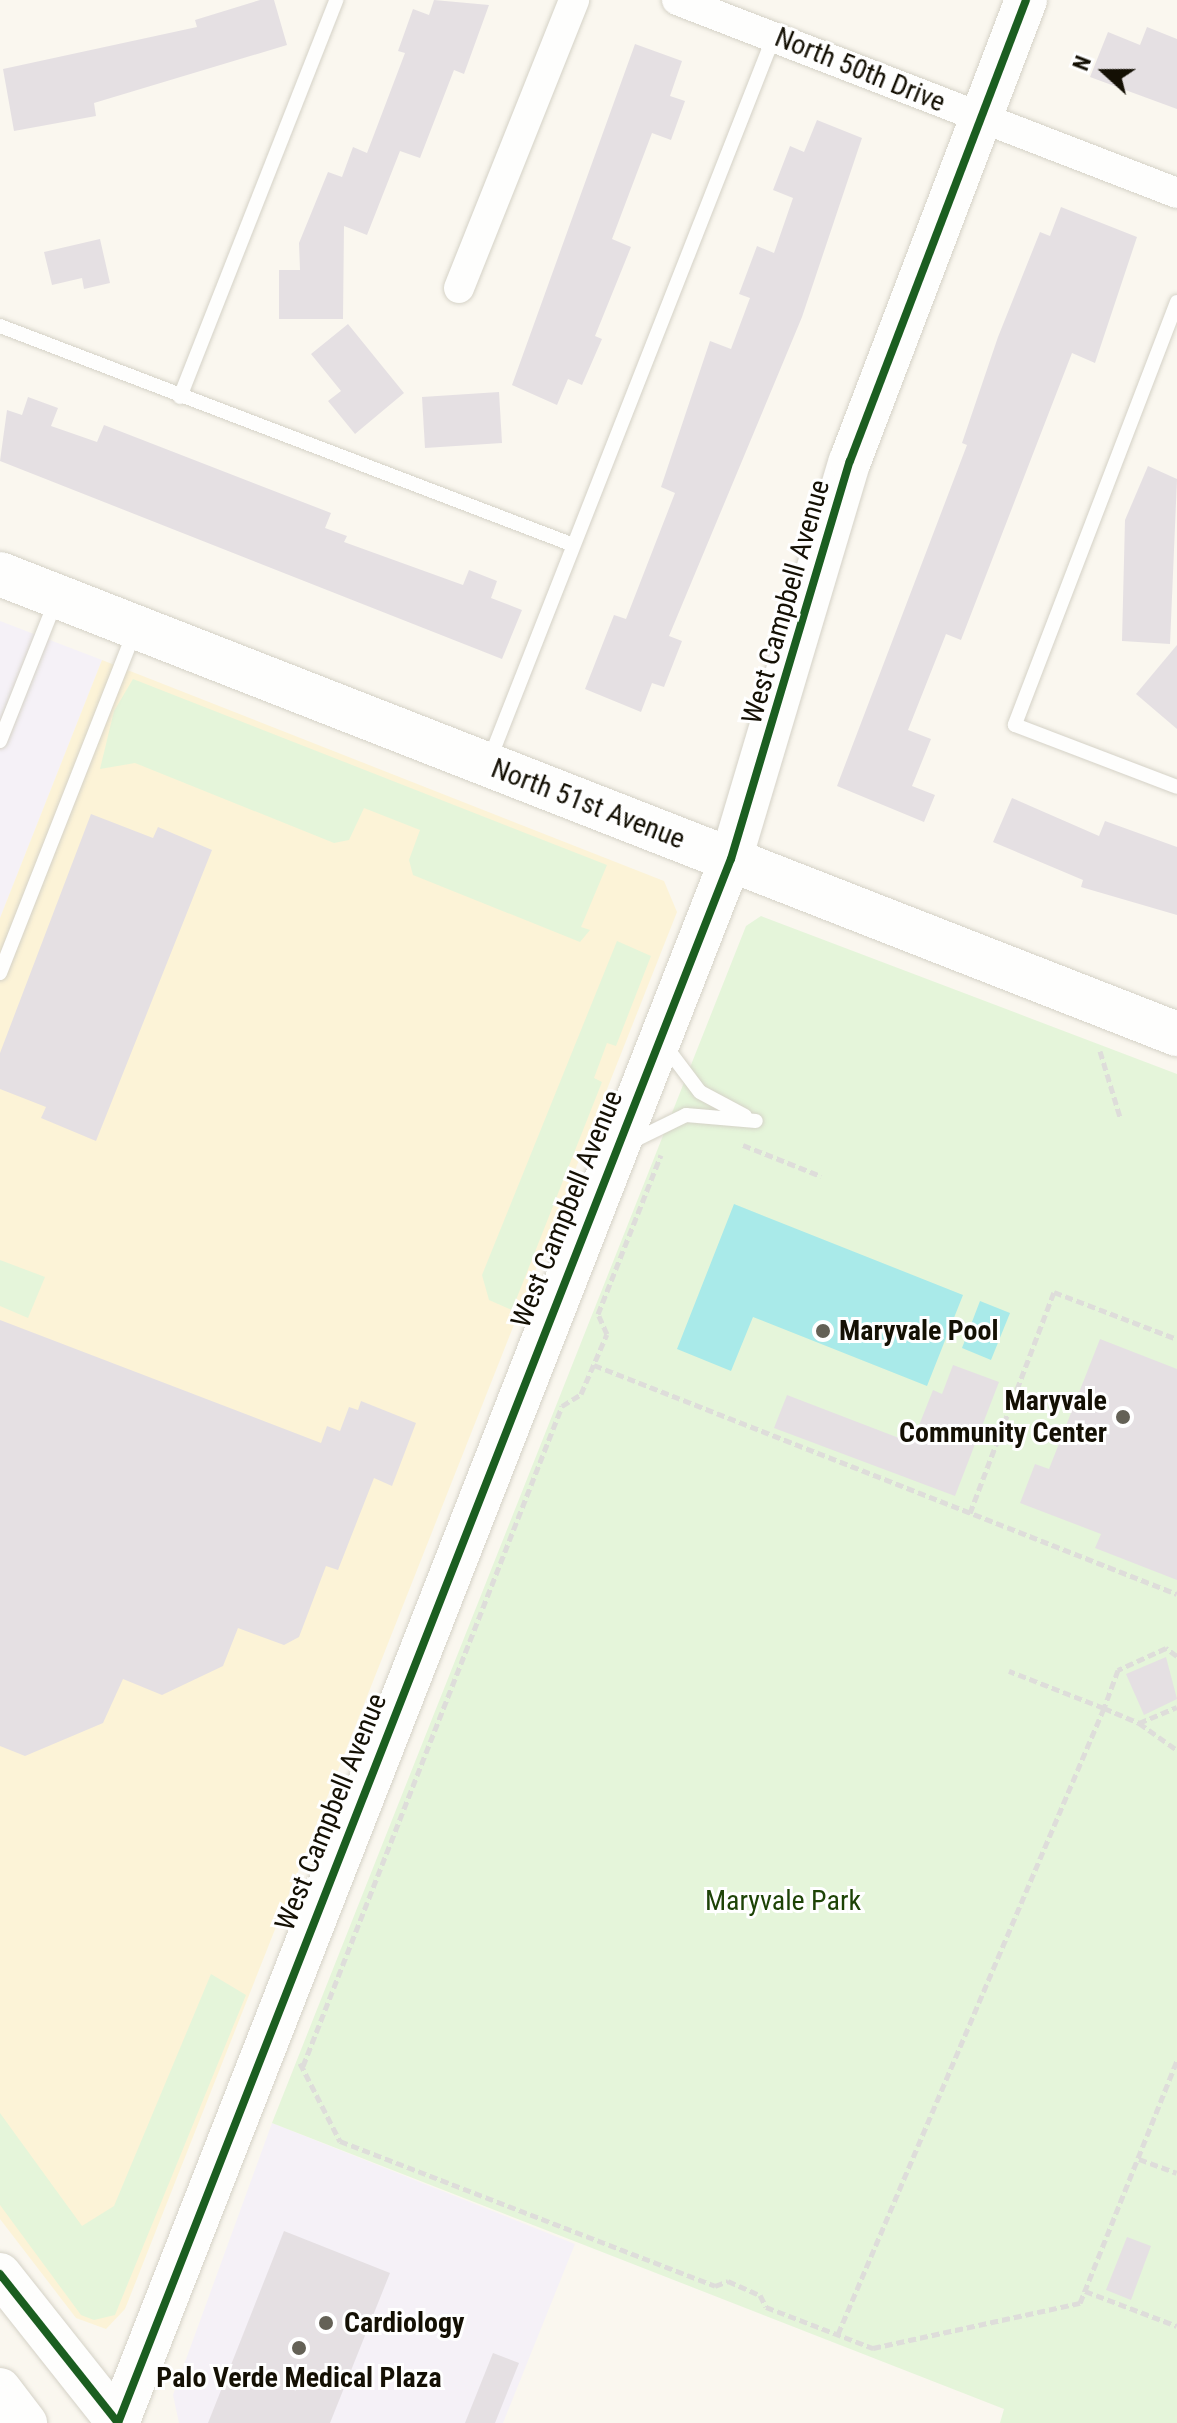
<!DOCTYPE html>
<style>
body{margin:0}
#map{position:relative;width:1177px;height:2423px;overflow:hidden;background:#faf7ef;font-family:"Roboto Condensed",sans-serif}
div>[style]{position:absolute}
.commercial>*{inset:0;background:#f5f1f7}
.built>*{inset:0;background:#fcf3d7}
.green>*{inset:0;background:#e5f5da}
.water>*{inset:0;background:#a9eae9}
.building>*{inset:0;background:#e5e0e3}
.path>*{height:5px;margin-top:-2.5px;transform-origin:0;background:repeating-linear-gradient(90deg,#deddda 0 8px,transparent 0 12px)}
.roads{filter:drop-shadow(0 0 2px #d5d2c7) drop-shadow(0 0 2px #d5d2c7)}
.lane>*{height:14px;margin:-7px;padding:0 7px;transform-origin:7px;border-radius:7px;background:#fefefd}
.street>*{height:30px;margin:-15px;padding:0 15px;transform-origin:15px;border-radius:15px;background:#fefefd}
.secondary>*{height:42px;margin:-21px;padding:0 21px;transform-origin:21px;border-radius:21px;background:#fefefd}
.primary>*{height:44px;margin:-22px;padding:0 22px;transform-origin:22px;border-radius:22px;background:#fefefd}
.cycleway>*{height:8px;margin:-4px;padding:0 4px;transform-origin:4px;border-radius:4px;background:#1b5e20}
.dots>*{width:22px;height:22px;translate:-50% -50%;box-sizing:border-box;border:4px solid #fff;border-radius:50%}
span{translate:-50% -50%;white-space:nowrap;text-align:center;line-height:1.15;-webkit-text-stroke:6px #fff;paint-order:stroke}
.street-label{font-size:28px;color:#141004}
.poi-label{font-size:28px;color:#141004;font-weight:700}
.left{translate:0 -50%;text-align:left}
.right{translate:-100% -50%;text-align:right}
.park-label{font-size:28px;color:#1d4306}
.north{position:absolute;left:1065px;top:32px;width:80px;height:80px;-webkit-text-stroke:6px #fff;paint-order:stroke;rotate:291deg;font-size:22px;font-weight:700;line-height:32px;text-align:center;color:#141004}
.north::after{content:'';display:block;margin:auto;width:28px;height:36px;background:#141004;clip-path:polygon(50% 0,100% 100%,50% 72%,0 100%)}
</style>
<div id="map">
<div class="commercial">
<i style="clip-path:polygon(0 621px,102px 660px,0 918px)"></i>
<i style="clip-path:polygon(272px 2123px,575px 2244px,503px 2423px,179px 2423px,173px 2395px)"></i>
</div>
<div class="built">
<i style="clip-path:polygon(102px 660px,664px 881px,677px 912px,125px 2309px,106px 2329px,76px 2318px,0 2219px,0 918px)"></i>
</div>
<div class="green">
<i style="clip-path:polygon(133px 679px,607px 865px,581px 927px,590px 930px,580px 942px,413px 875px,409px 860px,420px 830px,364px 808px,349px 840px,334px 843px,135px 763px,100px 769px,114px 711px)"></i>
<i style="clip-path:polygon(761px 916px,1177px 1074px,1177px 2423px,1000px 2423px,1004px 2409px,272px 2123px,746px 926px)"></i>
<i style="clip-path:polygon(617px 941px,651px 956px,616px 1046px,607px 1043px,594px 1078px,602px 1082px,512px 1310px,489px 1300px,482px 1275px)"></i>
<i style="clip-path:polygon(0 1260px,45px 1277px,28px 1318px,0 1306px)"></i>
<i style="clip-path:polygon(211px 1974px,246px 1995px,115px 2315px,94px 2320px,81px 2315px,0 2205px,0 2113px,82px 2226px,114px 2206px)"></i>
</div>
<div class="water">
<i style="clip-path:polygon(734px 1204px,963px 1295px,927px 1386px,753px 1317px,731px 1371px,677px 1349px)"></i>
<i style="clip-path:polygon(980px 1301px,1010px 1313px,991px 1360px,962px 1348px)"></i>
</div>
<div class="building">
<i style="clip-path:polygon(260px 0,274px 0,287px 45px,94px 103px,96px 116px,14px 131px,3px 69px,197px 27px,195px 20px)"></i>
<i style="clip-path:polygon(434px 0,489px 5px,464px 74px,454px 70px,420px 158px,400px 151px,367px 235px,344px 226px,343px 319px,279px 319px,279px 270px,300px 270px,299px 243px,328px 172px,342px 177px,353px 147px,367px 153px,405px 53px,398px 51px,413px 9px,429px 15px)"></i>
<i style="clip-path:polygon(1147px 27px,1177px 39px,1177px 109px,1090px 77px,1108px 32px,1140px 45px)"></i>
<i style="clip-path:polygon(635px 44px,682px 61px,670px 96px,685px 101px,671px 140px,652px 133px,612px 239px,631px 247px,595px 336px,602px 339px,582px 385px,568px 379px,557px 405px,512px 385px)"></i>
<i style="clip-path:polygon(817px 120px,862px 138px,802px 317px,669px 636px,682px 641px,664px 687px,652px 683px,641px 712px,585px 689px,614px 615px,626px 619px,675px 493px,661px 487px,710px 341px,731px 349px,750px 298px,739px 294px,757px 246px,774px 253px,793px 198px,773px 190px,790px 146px,804px 152px)"></i>
<i style="clip-path:polygon(1061px 207px,1137px 237px,1095px 363px,1072px 353px,961px 640px,946px 634px,908px 730px,931px 739px,912px 786px,935px 795px,924px 822px,837px 786px,967px 445px,962px 443px,998px 337px,1040px 232px,1050px 236px)"></i>
<i style="clip-path:polygon(100px 239px,110px 283px,84px 289px,82px 278px,52px 285px,44px 252px)"></i>
<i style="clip-path:polygon(348px 324px,404px 393px,355px 434px,328px 401px,341px 391px,311px 354px)"></i>
<i style="clip-path:polygon(499px 392px,502px 443px,425px 448px,422px 397px)"></i>
<i style="clip-path:polygon(28px 397px,58px 408px,51px 426px,97px 442px,104px 425px,331px 513px,325px 528px,347px 536px,344px 542px,463px 585px,469px 570px,497px 581px,491px 598px,522px 610px,502px 659px,0 461px,7px 410px,22px 415px)"></i>
<i style="clip-path:polygon(1148px 466px,1177px 479px,1170px 644px,1122px 641px,1125px 520px)"></i>
<i style="clip-path:polygon(1177px 645px,1177px 729px,1136px 694px)"></i>
<i style="clip-path:polygon(1012px 798px,1099px 836px,1105px 821px,1177px 847px,1177px 915px,1081px 887px,1083px 880px,993px 842px)"></i>
<i style="clip-path:polygon(91px 814px,153px 838px,158px 827px,212px 850px,96px 1141px,41px 1118px,46px 1107px,0 1089px,0 1053px)"></i>
<i style="clip-path:polygon(0 1320px,321px 1443px,327px 1426px,340px 1431px,349px 1407px,358px 1410px,361px 1401px,416px 1423px,392px 1486px,374px 1478px,338px 1570px,326px 1566px,299px 1637px,284px 1645px,238px 1628px,223px 1666px,162px 1695px,123px 1679px,103px 1723px,25px 1756px,0 1746px)"></i>
<i style="clip-path:polygon(1100px 1339px,1177px 1369px,1177px 1580px,1095px 1548px,1101px 1534px,1020px 1503px,1035px 1464px,1049px 1469px)"></i>
<i style="clip-path:polygon(953px 1365px,999px 1382px,955px 1496px,774px 1428px,787px 1395px,912px 1443px,933px 1390px,942px 1394px)"></i>
<i style="clip-path:polygon(1166px 1657px,1177px 1699px,1144px 1715px,1126px 1674px)"></i>
<i style="clip-path:polygon(284px 2231px,390px 2273px,330px 2423px,208px 2423px)"></i>
<i style="clip-path:polygon(1127px 2237px,1151px 2246px,1131px 2300px,1106px 2290px)"></i>
<i style="clip-path:polygon(493px 2353px,519px 2363px,495px 2423px,465px 2423px)"></i>
</div>
<div class="path">
<i style="left:1100px;top:1051px;width:69px;rotate:73.1deg"></i>
<i style="left:743px;top:1145px;width:84px;rotate:21.7deg"></i>
<i style="left:594px;top:1365px;width:626px;rotate:21.44deg"></i>
<i style="left:970px;top:1513px;width:236px;rotate:-69.2deg"></i>
<i style="left:1054px;top:1292px;width:132px;rotate:20.9deg"></i>
<i style="left:1177px;top:1656px;width:14px;rotate:-144deg"></i>
<i style="left:1166px;top:1648px;width:53px;rotate:155.4deg"></i>
<i style="left:1118px;top:1670px;width:40px;rotate:110.2deg"></i>
<i style="left:1104px;top:1708px;width:38px;rotate:23deg"></i>
<i style="left:1139px;top:1723px;width:41px;rotate:-22.8deg"></i>
<i style="left:1139px;top:1723px;width:47px;rotate:35.4deg"></i>
<i style="left:300px;top:2063px;width:88px;rotate:62.9deg"></i>
<i style="left:340px;top:2141px;width:402px;rotate:21.1deg"></i>
<i style="left:715px;top:2286px;width:14px;rotate:-21deg"></i>
<i style="left:728px;top:2281px;width:35px;rotate:24deg"></i>
<i style="left:760px;top:2295px;width:13px;rotate:63deg"></i>
<i style="left:766px;top:2307px;width:115px;rotate:21deg"></i>
<i style="left:873px;top:2348px;width:212px;rotate:-12.3deg"></i>
<i style="left:1080px;top:2303px;width:261px;rotate:-68.2deg"></i>
<i style="left:303px;top:2066px;width:709px;rotate:-68.57deg"></i>
<i style="left:562px;top:1406px;width:22px;rotate:-32deg"></i>
<i style="left:581px;top:1394px;width:65px;rotate:-66.6deg"></i>
<i style="left:607px;top:1334px;width:22px;rotate:-114deg"></i>
<i style="left:598px;top:1314px;width:171px;rotate:-68.4deg"></i>
<i style="left:1139px;top:2159px;width:40px;rotate:20.2deg"></i>
<i style="left:1085px;top:2291px;width:98px;rotate:20.8deg"></i>
<i style="left:838px;top:2334px;width:680px;rotate:-66.98deg"></i>
<i style="left:1104px;top:1708px;width:102px;rotate:-158.7deg"></i>
</div>
<div class="roads">
<div class="lane">
<i style="left:1177px;top:302px;width:453px;rotate:111deg"></i>
<i style="left:1015px;top:725px;width:173px;rotate:20.9deg"></i>
<i style="left:0;top:326px;width:611px;rotate:20.9deg"></i>
<i style="left:180px;top:397px;width:427px;rotate:-68.5deg"></i>
<i style="left:0;top:741px;width:152px;rotate:-68.3deg"></i>
<i style="left:489px;top:761px;width:779px;rotate:-68.54deg"></i>
<i style="left:0;top:973px;width:368px;rotate:-68.5deg"></i>
<i style="left:666px;top:1047px;width:56px;rotate:52.9deg"></i>
<i style="left:700px;top:1092px;width:51px;rotate:28.1deg"></i>
<i style="left:633px;top:1141px;width:59px;rotate:-26.1deg"></i>
<i style="left:686px;top:1115px;width:70px;rotate:4.9deg"></i>
</div>
<div class="street">
<i style="left:677px;top:0;width:536px;rotate:21.11deg"></i>
<i style="left:459px;top:288px;width:310px;rotate:-68.2deg"></i>
</div>
<div class="secondary">
<i style="left:0;top:2274px;width:190px;rotate:51.6deg"></i>
<i style="left:0;top:2389px;width:43px;rotate:52.6deg"></i>
<i style="left:118px;top:2423px;width:1680px;rotate:-68.6deg"></i>
<i style="left:731px;top:859px;width:415px;rotate:-73.4deg"></i>
<i style="left:850px;top:461px;width:493px;rotate:-69.1deg"></i>
</div>
<div class="primary">
<i style="left:0;top:574px;width:1264px;rotate:21.35deg"></i>
</div>
</div>
<div class="cycleway">
<i style="left:0;top:2274px;width:190px;rotate:51.6deg"></i>
<i style="left:118px;top:2423px;width:1680px;rotate:-68.6deg"></i>
<i style="left:731px;top:859px;width:415px;rotate:-73.4deg"></i>
<i style="left:850px;top:461px;width:493px;rotate:-69.1deg"></i>
</div>
<div class="dots">
<i style="left:823px;top:1331px;background:#646156"></i>
<i style="left:1123px;top:1417px;background:#646156"></i>
<i style="left:326px;top:2323px;background:#646156"></i>
<i style="left:299px;top:2348px;background:#646156"></i>
</div>
<div class="street-label">
<span style="left:860px;top:70px;rotate:22deg">North 50th Drive</span>
<span style="left:786px;top:602px;rotate:-74deg">West Campbell Avenue</span>
<span style="left:588px;top:804px;rotate:21deg">North 51st Avenue</span>
<span style="left:567px;top:1209px;rotate:-68deg">West Campbell Avenue</span>
<span style="left:331px;top:1812px;rotate:-68deg">West Campbell Avenue</span>
</div>
<div class="poi-label">
<span class="left" style="left:839px;top:1331px">Maryvale Pool</span>
<span class="right" style="left:1107px;top:1417px">Maryvale<br>Community Center</span>
<span class="left" style="left:344px;top:2323px">Cardiology</span>
<span style="left:299px;top:2378px">Palo Verde Medical Plaza</span>
</div>
<div class="park-label">
<span style="left:783px;top:1901px">Maryvale Park</span>
</div>
<div class="north">N</div>
</div>
